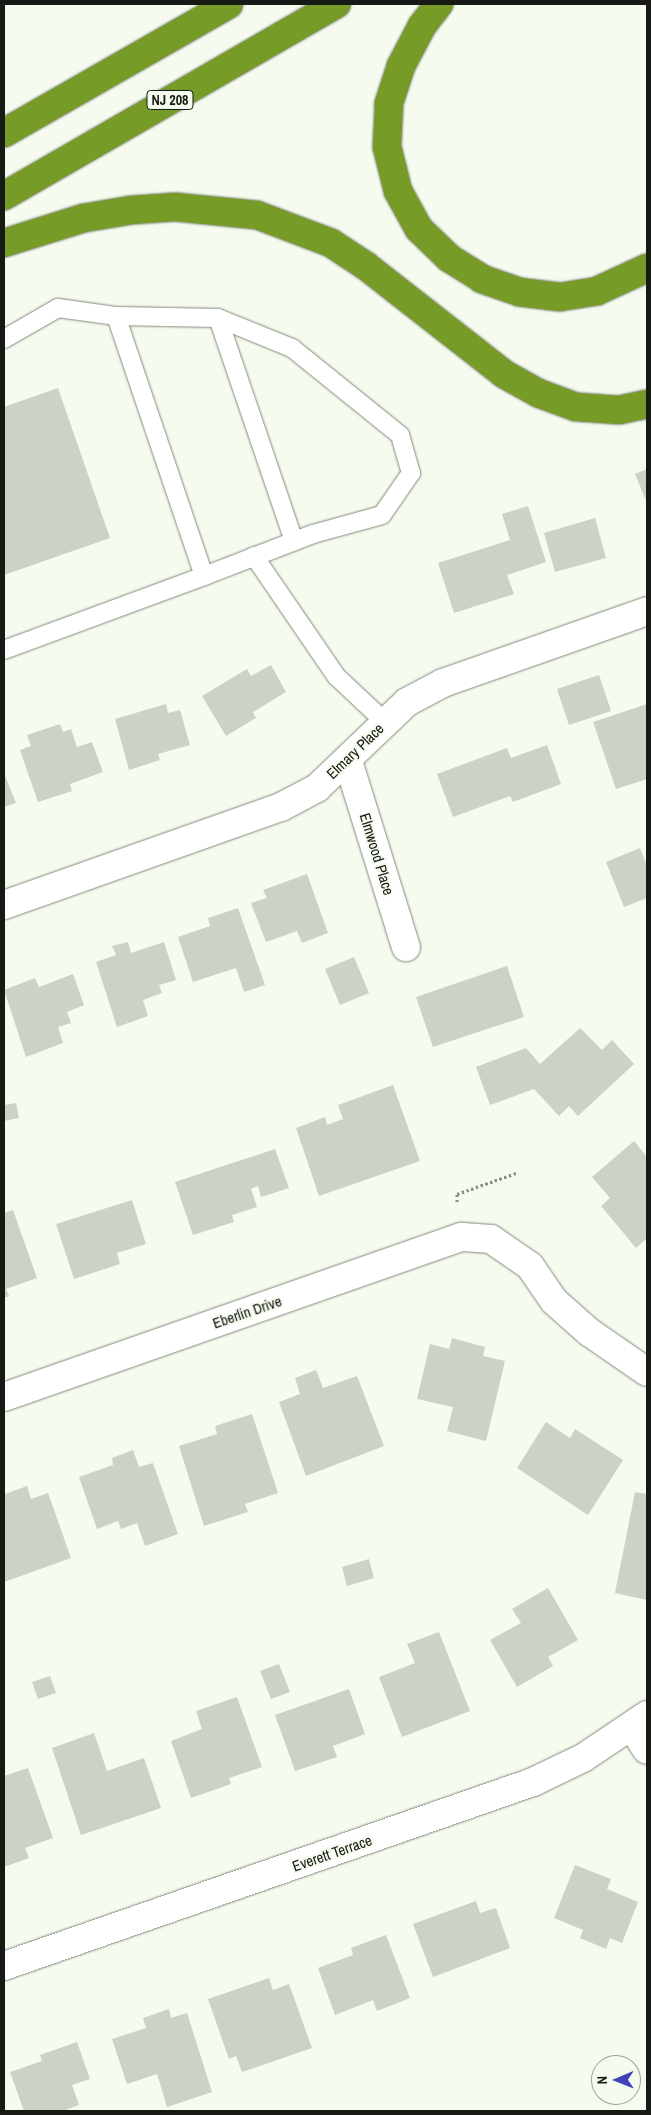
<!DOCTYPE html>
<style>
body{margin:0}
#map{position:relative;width:651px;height:2115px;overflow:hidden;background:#f5fbee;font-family:"Archivo Narrow",sans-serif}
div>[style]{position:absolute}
.building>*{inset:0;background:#ccd2c5}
.path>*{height:3px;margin-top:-1.5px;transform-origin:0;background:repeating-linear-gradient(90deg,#898d84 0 2.5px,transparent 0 5px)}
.roads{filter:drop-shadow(0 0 1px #84897d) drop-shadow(0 0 1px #84897d)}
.lane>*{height:18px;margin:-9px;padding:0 9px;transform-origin:9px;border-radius:9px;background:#fff}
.street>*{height:28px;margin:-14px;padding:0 14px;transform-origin:14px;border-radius:14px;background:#fff}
.highway>*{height:28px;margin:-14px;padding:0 14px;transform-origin:14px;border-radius:14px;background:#769b26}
span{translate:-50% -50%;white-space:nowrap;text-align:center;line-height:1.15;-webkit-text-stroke:4px #f5fbee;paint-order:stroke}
.shield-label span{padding:1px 4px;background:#f5fbee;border:1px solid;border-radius:4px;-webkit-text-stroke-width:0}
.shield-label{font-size:14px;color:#171915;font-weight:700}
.street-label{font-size:15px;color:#171915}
.frame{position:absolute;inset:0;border:5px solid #171915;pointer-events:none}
.north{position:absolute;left:591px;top:2055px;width:50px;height:50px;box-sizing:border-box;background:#f5fbee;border:1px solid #9ca197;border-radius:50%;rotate:269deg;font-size:14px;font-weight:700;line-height:20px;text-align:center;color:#171915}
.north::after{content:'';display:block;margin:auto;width:18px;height:22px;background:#4142b7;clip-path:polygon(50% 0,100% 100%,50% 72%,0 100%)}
</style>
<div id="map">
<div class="building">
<i style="clip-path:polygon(58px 388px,110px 538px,4px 575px,4px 407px)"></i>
<i style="clip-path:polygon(647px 469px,647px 503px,635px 474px)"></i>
<i style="clip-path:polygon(528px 506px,546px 562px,507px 575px,514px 594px,454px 613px,438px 563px,510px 540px,502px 514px)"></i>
<i style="clip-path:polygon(595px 518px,606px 558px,555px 572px,544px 533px)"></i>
<i style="clip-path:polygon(271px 665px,286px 692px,253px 712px,256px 718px,226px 736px,202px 696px,247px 669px,251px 676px)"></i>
<i style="clip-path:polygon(599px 675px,611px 711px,569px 725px,557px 689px)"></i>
<i style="clip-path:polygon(166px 704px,168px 713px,180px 710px,190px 745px,158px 754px,160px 760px,129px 770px,115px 719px)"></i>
<i style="clip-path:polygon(647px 704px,647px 779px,616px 789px,593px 722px)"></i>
<i style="clip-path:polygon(60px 724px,63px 732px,71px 729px,77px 747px,92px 742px,103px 772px,70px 784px,72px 791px,38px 802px,20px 750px,31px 746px,27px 735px)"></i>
<i style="clip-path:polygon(547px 745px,561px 784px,513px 802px,510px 796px,453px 817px,437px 774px,507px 748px,511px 758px)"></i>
<i style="clip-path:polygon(4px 773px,16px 803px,4px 807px)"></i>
<i style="clip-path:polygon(640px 848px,647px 866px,647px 898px,624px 907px,606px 862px)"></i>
<i style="clip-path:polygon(307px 874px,328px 933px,302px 943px,297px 931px,266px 942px,251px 903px,267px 898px,263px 890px)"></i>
<i style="clip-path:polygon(238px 908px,265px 985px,244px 992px,236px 968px,193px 982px,178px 937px,210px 926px,208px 918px)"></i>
<i style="clip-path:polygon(128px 942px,131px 953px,164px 942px,176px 980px,159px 985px,162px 993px,143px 1000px,148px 1016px,117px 1027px,96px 962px,116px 955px,112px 946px)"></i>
<i style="clip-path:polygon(354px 957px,369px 993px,340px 1005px,325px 969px)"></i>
<i style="clip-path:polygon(507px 966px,524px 1017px,433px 1047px,416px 997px)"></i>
<i style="clip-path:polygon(73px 974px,84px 1005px,67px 1012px,71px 1023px,58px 1027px,63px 1043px,26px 1057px,4px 990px,35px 978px,39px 987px)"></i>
<i style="clip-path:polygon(580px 1028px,602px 1050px,612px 1040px,634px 1064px,578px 1116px,569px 1106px,559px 1116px,534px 1089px,490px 1105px,476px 1067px,526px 1048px,540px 1064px)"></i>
<i style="clip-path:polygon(393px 1085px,420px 1161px,319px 1196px,296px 1128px,325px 1117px,327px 1125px,343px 1119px,338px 1105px)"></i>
<i style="clip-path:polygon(16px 1103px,19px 1118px,4px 1121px,4px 1105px)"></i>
<i style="clip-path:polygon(634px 1141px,647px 1157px,647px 1238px,636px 1248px,601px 1206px,610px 1198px,592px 1177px)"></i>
<i style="clip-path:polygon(275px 1149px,289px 1188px,261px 1197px,258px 1186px,251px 1189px,257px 1207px,232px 1215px,234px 1222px,193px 1235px,175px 1182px)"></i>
<i style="clip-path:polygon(132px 1200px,146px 1244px,117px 1253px,120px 1264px,74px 1279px,56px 1224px)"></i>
<i style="clip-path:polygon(13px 1210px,37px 1278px,6px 1289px,9px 1296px,4px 1298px,4px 1213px)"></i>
<i style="clip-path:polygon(452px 1338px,485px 1347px,483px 1356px,505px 1361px,486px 1441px,447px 1431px,453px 1407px,417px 1399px,430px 1344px,449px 1349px)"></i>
<i style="clip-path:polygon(316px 1370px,323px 1388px,357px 1376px,384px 1446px,306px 1476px,279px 1402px,300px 1394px,295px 1378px)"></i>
<i style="clip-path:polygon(252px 1414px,278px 1493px,245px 1504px,248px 1512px,204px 1526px,179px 1446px,217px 1434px,215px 1426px)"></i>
<i style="clip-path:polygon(546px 1422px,570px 1438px,575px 1429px,623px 1460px,588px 1515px,517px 1468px)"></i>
<i style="clip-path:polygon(133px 1450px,139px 1467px,153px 1463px,178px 1534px,145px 1546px,137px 1523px,121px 1529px,118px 1521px,97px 1529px,79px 1477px,113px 1465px,112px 1458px)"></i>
<i style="clip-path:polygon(27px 1486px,31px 1499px,48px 1493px,71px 1558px,4px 1582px,5px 1494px)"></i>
<i style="clip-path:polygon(635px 1492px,647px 1494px,647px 1600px,615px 1593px)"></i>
<i style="clip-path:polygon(369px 1559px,374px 1578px,347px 1586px,342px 1567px)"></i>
<i style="clip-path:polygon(548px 1588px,578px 1640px,548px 1657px,553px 1666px,517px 1687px,490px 1640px,521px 1623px,512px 1609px)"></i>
<i style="clip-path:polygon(439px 1632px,470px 1711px,402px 1737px,379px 1677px,415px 1663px,407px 1644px)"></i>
<i style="clip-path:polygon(279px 1664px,290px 1692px,271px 1699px,260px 1671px)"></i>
<i style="clip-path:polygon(50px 1676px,56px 1693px,38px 1699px,32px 1682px)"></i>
<i style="clip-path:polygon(349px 1689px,365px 1734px,333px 1746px,337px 1757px,295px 1771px,275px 1715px)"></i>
<i style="clip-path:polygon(237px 1697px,262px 1767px,229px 1778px,231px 1784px,191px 1798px,171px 1741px,202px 1729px,196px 1711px)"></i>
<i style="clip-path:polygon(94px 1733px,107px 1771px,144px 1758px,161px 1808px,81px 1835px,52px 1748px)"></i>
<i style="clip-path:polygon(28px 1768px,53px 1838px,25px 1848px,29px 1858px,4px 1867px,4px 1776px)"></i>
<i style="clip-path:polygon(575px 1865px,611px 1879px,607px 1889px,638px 1902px,622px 1943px,610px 1938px,606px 1949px,580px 1938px,583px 1930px,554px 1918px)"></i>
<i style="clip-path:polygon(476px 1901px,480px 1913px,496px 1908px,510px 1948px,433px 1977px,413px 1924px)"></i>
<i style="clip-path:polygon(386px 1935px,410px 1998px,377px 2011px,373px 2000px,335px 2015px,318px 1968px,353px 1955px,351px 1948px)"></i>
<i style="clip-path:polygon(269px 1978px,273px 1990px,289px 1984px,312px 2048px,242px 2072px,236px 2056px,229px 2059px,208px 1999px)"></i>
<i style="clip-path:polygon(169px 2009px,171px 2018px,187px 2013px,212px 2092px,167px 2107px,157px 2074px,127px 2084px,112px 2039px,146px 2028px,143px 2018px)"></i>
<i style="clip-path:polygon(77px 2042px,90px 2079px,72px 2085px,79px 2105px,62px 2111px,24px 2111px,10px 2072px,42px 2061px,40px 2055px)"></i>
</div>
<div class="path">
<i style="left:457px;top:1202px;width:8px;rotate:-90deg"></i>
<i style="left:457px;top:1194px;width:63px;rotate:-19.6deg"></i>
</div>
<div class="roads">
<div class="lane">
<i style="left:116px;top:316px;width:102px;rotate:1.1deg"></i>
<i style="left:218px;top:318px;width:80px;rotate:22.1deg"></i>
<i style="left:292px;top:348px;width:139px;rotate:38.9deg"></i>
<i style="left:400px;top:435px;width:40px;rotate:74deg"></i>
<i style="left:411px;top:473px;width:51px;rotate:124.6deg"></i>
<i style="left:382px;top:515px;width:72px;rotate:164.6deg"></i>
<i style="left:313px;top:534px;width:117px;rotate:158.9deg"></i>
<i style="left:204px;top:576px;width:274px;rotate:-108.7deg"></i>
<i style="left:218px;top:318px;width:236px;rotate:71.2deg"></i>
<i style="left:4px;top:339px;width:62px;rotate:-29.9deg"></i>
<i style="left:58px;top:308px;width:59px;rotate:7.9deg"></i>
<i style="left:254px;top:556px;width:147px;rotate:55.6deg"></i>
<i style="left:337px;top:677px;width:66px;rotate:43.2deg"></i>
<i style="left:4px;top:650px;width:213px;rotate:-20.3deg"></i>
</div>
<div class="street">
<i style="left:348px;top:761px;width:195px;rotate:72.7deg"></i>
<i style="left:4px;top:905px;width:294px;rotate:-19.5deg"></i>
<i style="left:281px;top:807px;width:41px;rotate:-27.8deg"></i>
<i style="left:317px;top:788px;width:124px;rotate:-43.7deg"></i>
<i style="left:407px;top:702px;width:41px;rotate:-27.8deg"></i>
<i style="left:443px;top:683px;width:216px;rotate:-19.4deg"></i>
<i style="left:4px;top:1397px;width:485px;rotate:-19.3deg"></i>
<i style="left:462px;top:1237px;width:29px;rotate:4deg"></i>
<i style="left:491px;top:1239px;width:47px;rotate:34.7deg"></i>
<i style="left:530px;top:1266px;width:42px;rotate:55.6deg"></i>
<i style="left:554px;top:1301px;width:47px;rotate:41.5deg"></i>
<i style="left:589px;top:1332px;width:70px;rotate:34.6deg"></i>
<i style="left:632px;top:1727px;width:27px;rotate:57deg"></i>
<i style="left:4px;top:1966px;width:560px;rotate:-19.18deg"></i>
<i style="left:533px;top:1782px;width:55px;rotate:-25.6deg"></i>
<i style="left:583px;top:1758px;width:77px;rotate:-33.9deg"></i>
</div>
<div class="highway">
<i style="left:439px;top:4px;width:28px;rotate:128deg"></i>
<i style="left:422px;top:26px;width:45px;rotate:117.7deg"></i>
<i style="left:401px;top:66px;width:40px;rotate:108deg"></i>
<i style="left:389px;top:104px;width:43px;rotate:92.7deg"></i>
<i style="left:387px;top:147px;width:45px;rotate:76deg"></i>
<i style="left:398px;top:191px;width:43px;rotate:61.1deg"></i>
<i style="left:419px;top:229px;width:42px;rotate:44deg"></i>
<i style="left:449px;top:258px;width:39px;rotate:32deg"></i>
<i style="left:482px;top:279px;width:39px;rotate:19deg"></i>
<i style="left:519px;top:292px;width:41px;rotate:7deg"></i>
<i style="left:560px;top:297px;width:37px;rotate:-9deg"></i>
<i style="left:597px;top:291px;width:55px;rotate:-24.7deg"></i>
<i style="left:4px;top:133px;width:259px;rotate:-29.8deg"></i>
<i style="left:4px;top:196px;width:384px;rotate:-30deg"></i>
<i style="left:4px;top:243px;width:84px;rotate:-17.4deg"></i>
<i style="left:84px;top:218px;width:49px;rotate:-9.5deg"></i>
<i style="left:132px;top:210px;width:43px;rotate:-4deg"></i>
<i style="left:175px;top:207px;width:82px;rotate:5.6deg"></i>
<i style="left:257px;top:215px;width:79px;rotate:20.7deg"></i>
<i style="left:331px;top:243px;width:42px;rotate:33.3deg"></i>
<i style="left:366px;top:266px;width:175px;rotate:38deg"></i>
<i style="left:504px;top:374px;width:39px;rotate:29deg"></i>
<i style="left:538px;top:393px;width:40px;rotate:20.2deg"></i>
<i style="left:576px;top:407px;width:43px;rotate:4deg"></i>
<i style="left:619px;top:410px;width:29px;rotate:-12deg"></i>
</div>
</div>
<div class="shield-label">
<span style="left:170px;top:100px">NJ 208</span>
</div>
<div class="street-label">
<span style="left:355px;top:751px;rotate:-44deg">Elmary Place</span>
<span style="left:377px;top:854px;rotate:73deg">Elmwood Place</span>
<span style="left:247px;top:1312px;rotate:-19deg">Eberlin Drive</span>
<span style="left:332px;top:1853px;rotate:-19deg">Everett Terrace</span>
</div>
<div class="frame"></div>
<div class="north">N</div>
</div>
